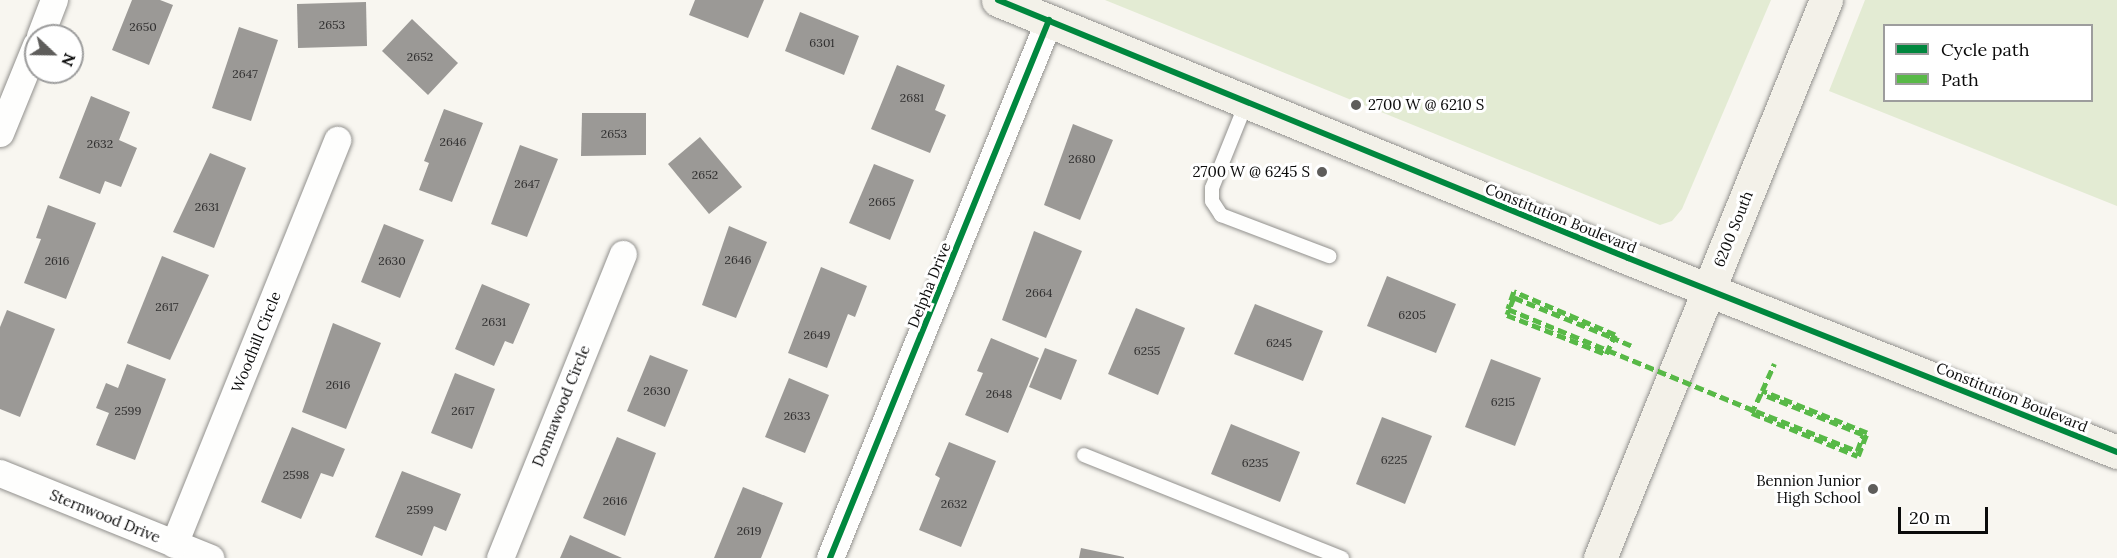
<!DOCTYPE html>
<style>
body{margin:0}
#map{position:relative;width:2117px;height:558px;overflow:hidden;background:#f8f6f0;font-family:Lora,serif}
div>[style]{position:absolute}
.green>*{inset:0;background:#e3ebd3}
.building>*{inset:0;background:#9b9996}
.roads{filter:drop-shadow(0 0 2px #92918e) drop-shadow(0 0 2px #92918e)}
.service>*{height:14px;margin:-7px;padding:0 7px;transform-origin:7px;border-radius:7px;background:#fefefd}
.minor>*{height:27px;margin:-13.5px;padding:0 13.5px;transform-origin:13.5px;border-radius:13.5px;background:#fefefd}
.secondary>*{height:33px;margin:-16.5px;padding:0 16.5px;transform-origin:16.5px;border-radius:16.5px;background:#f3f1e9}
.quiet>*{height:4.5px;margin-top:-2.25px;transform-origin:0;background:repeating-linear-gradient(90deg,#58b947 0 9px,transparent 0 13.5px)}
.cycleway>*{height:6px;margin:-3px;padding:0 3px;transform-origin:3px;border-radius:3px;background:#00873e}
.dots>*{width:16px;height:16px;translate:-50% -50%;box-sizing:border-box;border:3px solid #fff;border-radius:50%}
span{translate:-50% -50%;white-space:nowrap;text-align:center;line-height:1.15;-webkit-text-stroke:6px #fff;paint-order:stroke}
.number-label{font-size:12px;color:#2f2e2e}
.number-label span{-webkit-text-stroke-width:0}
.poi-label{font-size:15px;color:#0b0b0b}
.left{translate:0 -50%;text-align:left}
.right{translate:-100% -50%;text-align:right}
.street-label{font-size:15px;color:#0b0b0b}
.legend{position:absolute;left:1883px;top:24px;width:210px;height:78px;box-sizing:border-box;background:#fff;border:2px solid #9d9d9d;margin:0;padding:8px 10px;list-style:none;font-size:18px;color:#0b0b0b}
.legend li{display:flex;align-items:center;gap:12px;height:30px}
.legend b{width:30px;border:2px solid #9d9d9d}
.north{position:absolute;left:24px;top:24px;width:60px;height:60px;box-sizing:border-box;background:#fff;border:2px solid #9d9d9d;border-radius:50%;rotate:112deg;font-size:16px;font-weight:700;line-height:24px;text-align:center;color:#0b0b0b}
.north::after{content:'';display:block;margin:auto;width:21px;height:27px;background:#5e5d5b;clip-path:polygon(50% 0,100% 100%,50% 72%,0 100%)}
.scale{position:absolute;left:1898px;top:507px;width:90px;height:27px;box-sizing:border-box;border:3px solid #0b0b0b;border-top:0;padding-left:8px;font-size:18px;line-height:21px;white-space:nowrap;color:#0b0b0b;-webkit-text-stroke:4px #fff;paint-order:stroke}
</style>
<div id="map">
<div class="green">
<i style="clip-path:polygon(1105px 0,1771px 0,1682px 209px,1672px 221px,1660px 225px)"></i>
<i style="clip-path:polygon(evenodd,1865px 0,2117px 0,2117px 206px,1829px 91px,1865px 0,1884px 26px,2092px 26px,2092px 100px,1884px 100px,1884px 26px)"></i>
</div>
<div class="building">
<i style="clip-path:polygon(132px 0,160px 0,173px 5px,149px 65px,112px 50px)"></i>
<i style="clip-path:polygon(695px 0,764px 0,748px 38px,689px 15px)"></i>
<i style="clip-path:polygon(366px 2px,367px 46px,298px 48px,297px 4px)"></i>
<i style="clip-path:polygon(800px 12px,859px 36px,844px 75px,785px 51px)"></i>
<i style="clip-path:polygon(412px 19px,458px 63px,428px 95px,382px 51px)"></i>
<i style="clip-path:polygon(239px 27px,278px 40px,251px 121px,212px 108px)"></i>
<i style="clip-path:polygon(897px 65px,945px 85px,935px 110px,946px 115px,930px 153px,871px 129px)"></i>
<i style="clip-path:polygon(91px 96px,130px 112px,119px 140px,137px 148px,121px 187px,105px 181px,100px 194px,59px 178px)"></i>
<i style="clip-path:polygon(444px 109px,483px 123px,452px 202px,419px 190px,429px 163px,424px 161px)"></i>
<i style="clip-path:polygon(582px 113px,646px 113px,646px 155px,581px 156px)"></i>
<i style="clip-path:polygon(1073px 124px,1113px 140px,1080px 220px,1044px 205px)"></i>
<i style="clip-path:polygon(700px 137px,742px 187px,709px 214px,668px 164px)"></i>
<i style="clip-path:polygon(520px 145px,558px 159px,527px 237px,491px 224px)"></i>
<i style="clip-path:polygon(210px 153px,246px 168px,214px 248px,173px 232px)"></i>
<i style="clip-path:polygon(874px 164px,914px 180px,890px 240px,849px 223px)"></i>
<i style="clip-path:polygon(48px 205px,96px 223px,66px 299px,24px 283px,41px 239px,36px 238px)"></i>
<i style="clip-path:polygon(384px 224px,424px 240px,400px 298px,361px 282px)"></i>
<i style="clip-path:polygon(729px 226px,767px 242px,736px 318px,702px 305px)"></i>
<i style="clip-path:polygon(1034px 231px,1082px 251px,1046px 338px,1002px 320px)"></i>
<i style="clip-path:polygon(162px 256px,209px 275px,170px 360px,127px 343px)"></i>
<i style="clip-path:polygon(821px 267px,867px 286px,855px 317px,848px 314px,827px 368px,788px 353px)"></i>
<i style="clip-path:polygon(1387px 276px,1456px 304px,1436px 353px,1367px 326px)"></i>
<i style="clip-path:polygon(482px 284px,530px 304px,513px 344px,505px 341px,494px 366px,455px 349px)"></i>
<i style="clip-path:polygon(1255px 304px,1323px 331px,1303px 381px,1234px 354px)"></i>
<i style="clip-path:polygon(1136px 308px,1185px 328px,1158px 395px,1108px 374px)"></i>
<i style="clip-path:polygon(7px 310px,55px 329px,20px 417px,0 409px,0 327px)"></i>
<i style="clip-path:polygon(333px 323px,381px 343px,346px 429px,302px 412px)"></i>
<i style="clip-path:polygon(991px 338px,1039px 358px,1008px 433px,965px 415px,983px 373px,977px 371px)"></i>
<i style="clip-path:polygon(1045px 348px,1077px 360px,1061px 400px,1029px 387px)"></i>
<i style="clip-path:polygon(650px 355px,688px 370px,665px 427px,627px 411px)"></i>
<i style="clip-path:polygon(1491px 359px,1541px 378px,1515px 446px,1465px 427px)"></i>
<i style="clip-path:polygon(127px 364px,166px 379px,135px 460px,96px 445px,109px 413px,96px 408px,106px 383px,118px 388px)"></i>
<i style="clip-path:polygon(455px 373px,495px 389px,472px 449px,431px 433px)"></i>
<i style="clip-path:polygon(789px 378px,829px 395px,805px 453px,765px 437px)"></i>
<i style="clip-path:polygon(1382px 417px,1432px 436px,1405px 504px,1356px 484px)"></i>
<i style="clip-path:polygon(1231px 424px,1300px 452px,1280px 502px,1211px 474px)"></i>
<i style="clip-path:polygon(292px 427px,345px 449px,333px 477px,321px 473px,301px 519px,261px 502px)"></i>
<i style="clip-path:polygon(617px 437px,656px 453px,625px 536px,583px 518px)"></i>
<i style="clip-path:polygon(949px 442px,996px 461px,961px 547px,919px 530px,940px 478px,935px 475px)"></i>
<i style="clip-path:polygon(402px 471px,461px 494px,446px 531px,434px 526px,422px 556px,375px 537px)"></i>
<i style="clip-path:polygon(743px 487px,783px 503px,761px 558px,714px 558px)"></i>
<i style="clip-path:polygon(570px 535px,622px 558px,560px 558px)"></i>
<i style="clip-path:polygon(1081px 548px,1124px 557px,1124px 558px,1079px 558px)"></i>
</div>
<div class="roads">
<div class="service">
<i style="left:1247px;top:101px;width:94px;rotate:111.9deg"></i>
<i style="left:1212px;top:188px;width:13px;rotate:90deg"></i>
<i style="left:1212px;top:201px;width:17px;rotate:57deg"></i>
<i style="left:1221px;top:215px;width:116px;rotate:20.8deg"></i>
<i style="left:1084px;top:455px;width:278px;rotate:21.8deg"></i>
</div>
<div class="minor">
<i style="left:40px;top:36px;width:39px;rotate:-69deg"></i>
<i style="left:0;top:133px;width:95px;rotate:-67.8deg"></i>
<i style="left:0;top:473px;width:227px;rotate:22deg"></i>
<i style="left:174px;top:544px;width:436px;rotate:-68deg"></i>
<i style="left:500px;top:558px;width:328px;rotate:-68deg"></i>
<i style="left:830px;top:558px;width:581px;rotate:-67.85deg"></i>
</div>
<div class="secondary">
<i style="left:998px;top:0;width:681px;rotate:22.27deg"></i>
<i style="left:1628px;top:258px;width:526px;rotate:21.64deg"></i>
<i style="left:1600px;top:558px;width:602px;rotate:-67.95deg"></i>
</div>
</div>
<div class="quiet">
<i style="left:1631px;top:346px;width:23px;rotate:-157deg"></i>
<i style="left:1610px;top:337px;width:104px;rotate:-157.9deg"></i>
<i style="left:1514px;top:298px;width:18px;rotate:112deg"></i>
<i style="left:1507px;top:315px;width:106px;rotate:21.5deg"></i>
<i style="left:1606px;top:354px;width:21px;rotate:-65deg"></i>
<i style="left:1615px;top:335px;width:110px;rotate:-156.9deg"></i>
<i style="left:1514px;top:292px;width:18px;rotate:109deg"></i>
<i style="left:1508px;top:309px;width:268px;rotate:22.4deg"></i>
<i style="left:1756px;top:411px;width:109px;rotate:21.6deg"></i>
<i style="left:1857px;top:451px;width:17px;rotate:-69deg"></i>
<i style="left:1863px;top:435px;width:110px;rotate:-158.1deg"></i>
<i style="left:1761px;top:394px;width:21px;rotate:115deg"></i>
<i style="left:1752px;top:413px;width:114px;rotate:22.1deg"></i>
<i style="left:1858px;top:456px;width:25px;rotate:-69deg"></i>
<i style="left:1867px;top:433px;width:113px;rotate:-158.2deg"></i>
<i style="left:1762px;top:391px;width:30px;rotate:-66deg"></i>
</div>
<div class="cycleway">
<i style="left:998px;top:0;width:681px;rotate:22.27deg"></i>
<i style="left:1628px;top:258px;width:526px;rotate:21.64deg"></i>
<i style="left:830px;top:558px;width:581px;rotate:-67.85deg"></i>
</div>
<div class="dots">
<i style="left:1356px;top:105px;background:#5e5d5b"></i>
<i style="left:1322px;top:172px;background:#5e5d5b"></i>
<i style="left:1873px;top:489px;background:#5e5d5b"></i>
</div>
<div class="number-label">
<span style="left:332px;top:25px">2653</span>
<span style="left:143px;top:27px">2650</span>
<span style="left:822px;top:43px">6301</span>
<span style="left:420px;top:57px">2652</span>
<span style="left:245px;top:74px">2647</span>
<span style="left:912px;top:98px">2681</span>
<span style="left:614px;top:134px">2653</span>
<span style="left:453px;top:142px">2646</span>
<span style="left:100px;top:144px">2632</span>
<span style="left:1082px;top:159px">2680</span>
<span style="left:705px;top:175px">2652</span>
<span style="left:527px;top:184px">2647</span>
<span style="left:882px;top:202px">2665</span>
<span style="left:207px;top:207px">2631</span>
<span style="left:738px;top:260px">2646</span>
<span style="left:57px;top:261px">2616</span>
<span style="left:392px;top:261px">2630</span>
<span style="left:1039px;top:293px">2664</span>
<span style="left:167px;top:307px">2617</span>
<span style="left:1412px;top:315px">6205</span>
<span style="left:494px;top:322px">2631</span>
<span style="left:817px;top:335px">2649</span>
<span style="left:1279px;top:343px">6245</span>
<span style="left:1147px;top:351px">6255</span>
<span style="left:338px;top:385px">2616</span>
<span style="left:657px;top:391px">2630</span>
<span style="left:999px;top:394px">2648</span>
<span style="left:1503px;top:402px">6215</span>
<span style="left:128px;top:411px">2599</span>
<span style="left:463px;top:411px">2617</span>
<span style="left:797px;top:416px">2633</span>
<span style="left:1394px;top:460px">6225</span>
<span style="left:1255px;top:463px">6235</span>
<span style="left:296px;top:475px">2598</span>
<span style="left:615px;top:501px">2616</span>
<span style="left:954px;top:504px">2632</span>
<span style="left:420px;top:510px">2599</span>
<span style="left:749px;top:531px">2619</span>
</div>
<div class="poi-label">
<span class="left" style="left:1368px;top:105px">2700 W @ 6210 S</span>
<span class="right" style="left:1310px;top:172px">2700 W @ 6245 S</span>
<span class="right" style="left:1861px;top:489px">Bennion Junior<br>High School</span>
</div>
<div class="street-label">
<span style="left:1561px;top:218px;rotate:22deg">Constitution Boulevard</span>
<span style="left:1733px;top:229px;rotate:-68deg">6200 South</span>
<span style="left:929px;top:285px;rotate:-68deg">Delpha Drive</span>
<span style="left:256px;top:342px;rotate:-68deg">Woodhill Circle</span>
<span style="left:2012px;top:397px;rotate:22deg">Constitution Boulevard</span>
<span style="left:561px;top:406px;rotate:-68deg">Donnawood Circle</span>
<span style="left:105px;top:516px;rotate:22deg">Sternwood Drive</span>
</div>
<ul class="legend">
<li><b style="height:8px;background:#00873e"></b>Cycle path</li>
<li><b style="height:8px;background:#58b947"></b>Path</li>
</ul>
<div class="north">N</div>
<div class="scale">20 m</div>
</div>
